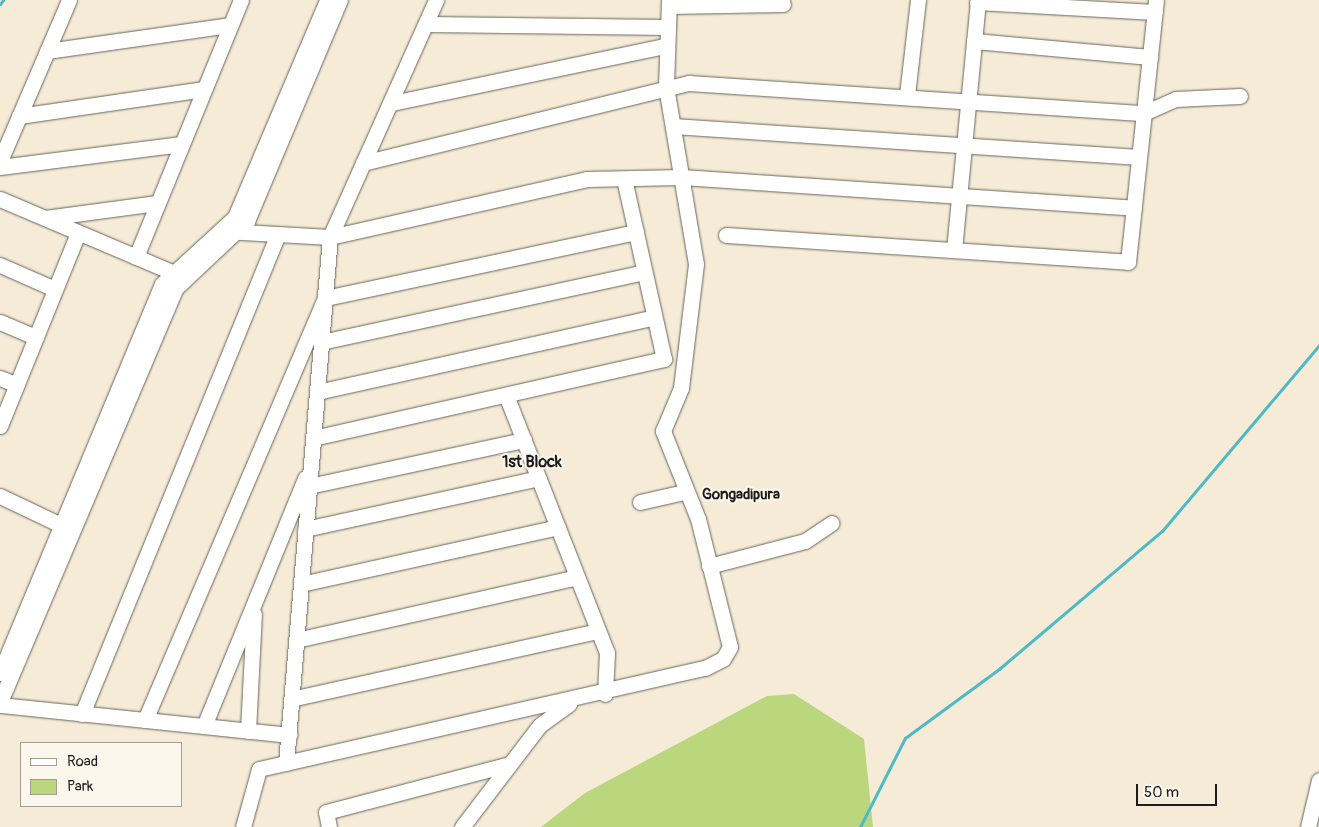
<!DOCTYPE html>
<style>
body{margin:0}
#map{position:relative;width:1319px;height:827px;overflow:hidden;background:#f6ebd6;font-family:Pangolin,sans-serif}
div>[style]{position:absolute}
.green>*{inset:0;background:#bbd77d}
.stream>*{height:3px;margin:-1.5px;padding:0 1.5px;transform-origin:1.5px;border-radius:1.5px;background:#4dbac6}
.roads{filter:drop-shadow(0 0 1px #68645d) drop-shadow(0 0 1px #68645d)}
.minor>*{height:15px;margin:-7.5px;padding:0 7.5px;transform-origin:7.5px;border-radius:7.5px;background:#fff}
span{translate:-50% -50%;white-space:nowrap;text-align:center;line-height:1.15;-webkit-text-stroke:4px #fbf7ec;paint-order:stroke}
.neighbourhood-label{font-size:15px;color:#1c1c1c;font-weight:700}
.quarter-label{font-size:16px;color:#1c1c1c;font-weight:700}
.legend{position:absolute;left:20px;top:742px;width:162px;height:65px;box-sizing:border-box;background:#fbf7ec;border:1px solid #a29f99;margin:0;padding:6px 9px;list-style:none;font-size:15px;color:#1c1c1c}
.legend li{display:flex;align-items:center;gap:10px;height:25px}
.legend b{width:25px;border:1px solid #a29f99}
.scale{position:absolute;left:1136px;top:784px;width:81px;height:22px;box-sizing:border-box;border:2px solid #1c1c1c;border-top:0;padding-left:6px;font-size:15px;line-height:18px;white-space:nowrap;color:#1c1c1c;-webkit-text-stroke:4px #fbf7ec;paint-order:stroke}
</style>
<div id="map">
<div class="green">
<i style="clip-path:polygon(794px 694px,864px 739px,873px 827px,541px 827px,585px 793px,767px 696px)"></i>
</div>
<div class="stream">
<i style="left:0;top:4px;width:5px;rotate:-53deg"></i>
<i style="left:860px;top:827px;width:100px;rotate:-63.2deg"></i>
<i style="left:905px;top:738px;width:117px;rotate:-36.3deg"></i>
<i style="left:999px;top:669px;width:214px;rotate:-40.3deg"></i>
<i style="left:1162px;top:531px;width:243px;rotate:-49.8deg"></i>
</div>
<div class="roads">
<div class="minor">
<i style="left:977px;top:2px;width:178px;rotate:3.2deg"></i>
<i style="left:669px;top:6px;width:114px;rotate:-1deg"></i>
<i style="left:428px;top:24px;width:239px;rotate:0.7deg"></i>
<i style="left:974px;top:41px;width:177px;rotate:5.2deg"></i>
<i style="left:47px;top:51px;width:184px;rotate:-8.1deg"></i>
<i style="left:907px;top:95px;width:96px;rotate:-83.4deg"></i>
<i style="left:392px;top:103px;width:279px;rotate:-11.8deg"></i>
<i style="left:19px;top:116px;width:187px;rotate:-8.3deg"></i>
<i style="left:673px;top:126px;width:467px;rotate:3.8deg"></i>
<i style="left:0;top:161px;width:175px;rotate:-66.8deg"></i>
<i style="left:363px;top:163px;width:336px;rotate:-13.8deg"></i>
<i style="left:689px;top:83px;width:456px;rotate:3.8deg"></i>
<i style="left:1144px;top:113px;width:35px;rotate:-24deg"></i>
<i style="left:1176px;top:99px;width:64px;rotate:-2.7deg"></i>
<i style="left:0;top:167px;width:183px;rotate:-7.2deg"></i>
<i style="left:0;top:199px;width:187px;rotate:23deg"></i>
<i style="left:45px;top:218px;width:113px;rotate:-7.6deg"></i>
<i style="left:224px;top:231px;width:106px;rotate:3.2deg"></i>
<i style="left:330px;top:237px;width:263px;rotate:-12.7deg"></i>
<i style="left:587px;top:179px;width:95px;rotate:-1.2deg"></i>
<i style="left:682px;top:177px;width:453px;rotate:3.9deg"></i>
<i style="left:726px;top:235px;width:403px;rotate:3.8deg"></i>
<i style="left:1128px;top:262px;width:263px;rotate:-83.9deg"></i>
<i style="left:954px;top:250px;width:251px;rotate:-84.5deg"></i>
<i style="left:136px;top:257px;width:278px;rotate:-67.8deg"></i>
<i style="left:0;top:265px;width:60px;rotate:23.6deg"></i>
<i style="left:0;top:322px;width:39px;rotate:23deg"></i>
<i style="left:321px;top:342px;width:330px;rotate:-12.2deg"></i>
<i style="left:0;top:378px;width:18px;rotate:22deg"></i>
<i style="left:317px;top:392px;width:345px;rotate:-12.5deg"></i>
<i style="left:506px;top:395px;width:277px;rotate:68.6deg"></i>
<i style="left:607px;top:653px;width:41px;rotate:92.8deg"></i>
<i style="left:0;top:426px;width:208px;rotate:-68deg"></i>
<i style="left:313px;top:438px;width:360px;rotate:-12.7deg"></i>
<i style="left:664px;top:359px;width:184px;rotate:-102.5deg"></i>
<i style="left:309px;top:486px;width:220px;rotate:-12.1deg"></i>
<i style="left:0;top:496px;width:68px;rotate:25.4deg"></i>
<i style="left:640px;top:502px;width:45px;rotate:-12.8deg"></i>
<i style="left:305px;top:529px;width:239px;rotate:-12.3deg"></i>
<i style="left:709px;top:566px;width:99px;rotate:-14.6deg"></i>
<i style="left:805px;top:541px;width:32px;rotate:-34deg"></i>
<i style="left:301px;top:584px;width:263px;rotate:-12.5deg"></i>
<i style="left:296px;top:640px;width:288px;rotate:-12.6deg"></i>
<i style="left:0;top:673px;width:421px;rotate:-67.4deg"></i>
<i style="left:162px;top:284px;width:99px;rotate:-42.5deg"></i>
<i style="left:235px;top:217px;width:236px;rotate:-67deg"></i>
<i style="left:291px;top:699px;width:314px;rotate:-12.5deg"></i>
<i style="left:0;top:702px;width:450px;rotate:-67deg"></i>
<i style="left:176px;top:288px;width:98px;rotate:-43.3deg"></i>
<i style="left:247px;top:221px;width:240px;rotate:-67.2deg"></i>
<i style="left:0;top:705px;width:291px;rotate:5.9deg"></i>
<i style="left:82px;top:714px;width:518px;rotate:-67.79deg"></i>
<i style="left:145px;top:720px;width:459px;rotate:-66.9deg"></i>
<i style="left:325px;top:298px;width:318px;rotate:-12deg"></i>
<i style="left:204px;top:726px;width:268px;rotate:-67.8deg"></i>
<i style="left:248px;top:731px;width:117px;rotate:-87.1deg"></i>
<i style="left:286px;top:763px;width:528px;rotate:-85.22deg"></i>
<i style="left:330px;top:237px;width:260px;rotate:-65.9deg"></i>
<i style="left:243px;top:827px;width:60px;rotate:-74.6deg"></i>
<i style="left:259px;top:769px;width:457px;rotate:-12.8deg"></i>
<i style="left:705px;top:668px;width:20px;rotate:-27deg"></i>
<i style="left:723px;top:659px;width:14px;rotate:-60deg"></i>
<i style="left:730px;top:647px;width:132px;rotate:-104deg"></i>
<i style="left:698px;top:519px;width:95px;rotate:-111.7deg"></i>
<i style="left:663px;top:431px;width:47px;rotate:-67.3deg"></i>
<i style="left:681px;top:388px;width:125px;rotate:-83.1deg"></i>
<i style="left:696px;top:264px;width:181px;rotate:-99.6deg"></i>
<i style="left:666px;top:86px;width:86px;rotate:-88deg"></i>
<i style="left:329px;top:827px;width:15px;rotate:-101deg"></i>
<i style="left:326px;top:812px;width:190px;rotate:-14.6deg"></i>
<i style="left:462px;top:827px;width:128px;rotate:-52.6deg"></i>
<i style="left:540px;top:725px;width:36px;rotate:-36deg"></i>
<i style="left:1308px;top:827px;width:48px;rotate:-76.8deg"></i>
</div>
</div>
<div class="neighbourhood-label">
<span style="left:741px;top:495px">Gongadipura</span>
</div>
<div class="quarter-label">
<span style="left:532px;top:462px">1st Block</span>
</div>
<ul class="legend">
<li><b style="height:6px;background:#fff"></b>Road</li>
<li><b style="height:14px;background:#bbd77d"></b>Park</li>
</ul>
<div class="scale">50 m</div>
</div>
